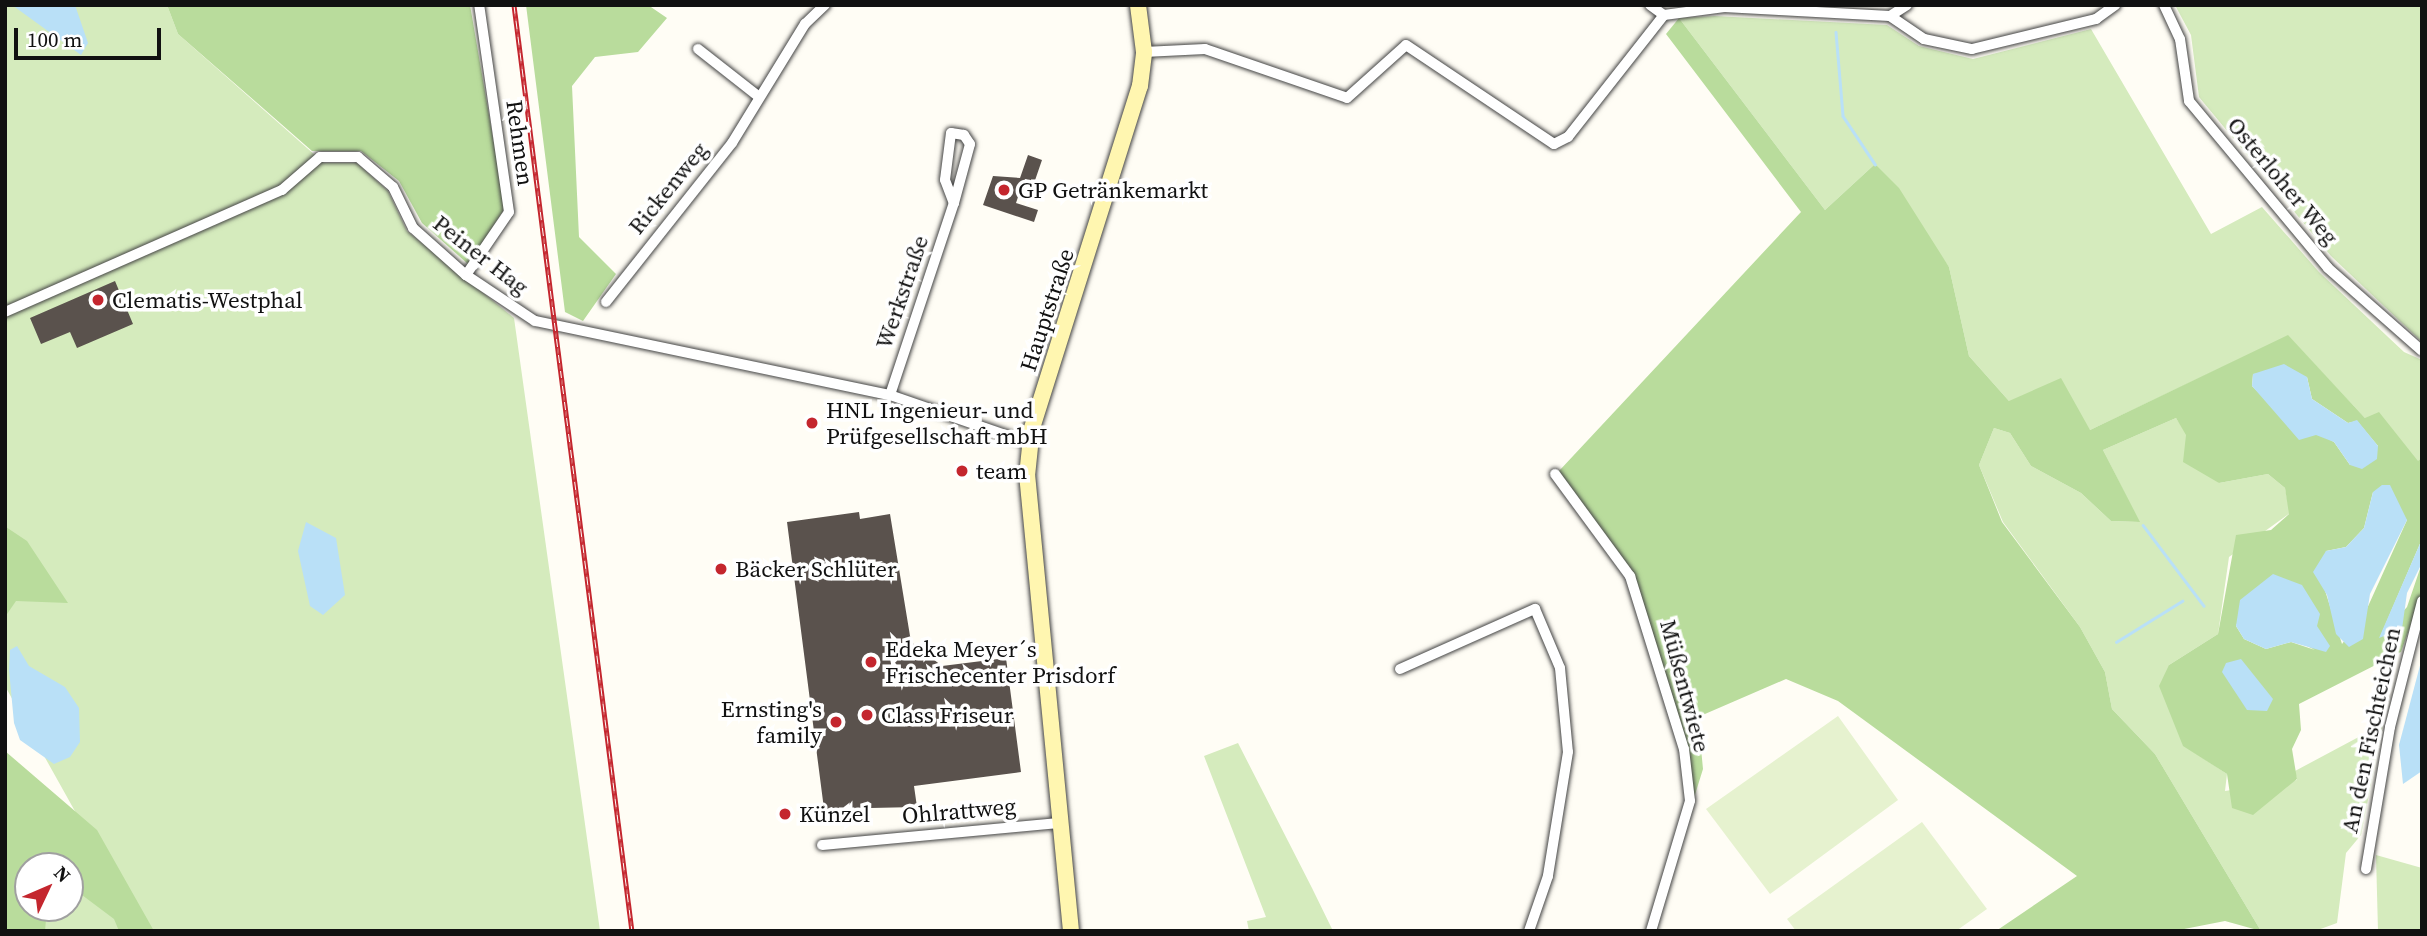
<!DOCTYPE html>
<meta charset="utf-8">
<style>
body{margin:0}
#map{position:relative;width:2427px;height:936px;overflow:hidden;background:#fffdf5;font-family:"Source Serif 4",serif}
div>[style]{position:absolute}
.green>*{inset:0;background:#d5ebbd}
.forest>*{inset:0;background:#b9dc9c}
.pitch>*{inset:0;background:#e6f2cf}
.water>*{inset:0;background:#b9e0f7}
.stream>*{height:2.5px;margin:-1.25px;padding:0 1.25px;transform-origin:1.25px;border-radius:1.25px;background:#b9e0f7}
.building>*{inset:0;background:#5a524d}
.roads{filter:drop-shadow(0 0 2px #444) drop-shadow(0 0 2px #444)}
.street>*{height:10px;margin:-5px;padding:0 5px;transform-origin:5px;border-radius:5px;background:#fff}
.secondary>*{height:16px;margin:-8px;padding:0 8px;transform-origin:8px;border-radius:8px;background:#fff6b0}
.rail>*{height:5px;margin-top:-2.5px;transform-origin:0;background:repeating-linear-gradient(90deg,#fff 0 8px,#c4262e 0 16px);box-sizing:border-box;border-block:2px solid #c4262e}
.dots>*{width:19px;height:19px;translate:-50% -50%;box-sizing:border-box;border:4px solid #fff;border-radius:50%}
span{translate:-50% -50%;white-space:nowrap;text-align:center;line-height:1.15;-webkit-text-stroke:7px #fff;paint-order:stroke}
.street-label{font-size:23px;color:#111}
.poi-label{font-size:23px;color:#111}
.left{translate:0 -50%;text-align:left}
.right{translate:-100% -50%;text-align:right}
.frame{position:absolute;inset:0;border:7px solid #111;pointer-events:none}
.north{position:absolute;left:14px;top:852px;width:70px;height:70px;box-sizing:border-box;background:#fff;border:2px solid #a0a0a0;border-radius:50%;rotate:46deg;font-size:19px;font-weight:700;line-height:28px;text-align:center;color:#111}
.north::after{content:'';display:block;margin:auto;width:24px;height:32px;background:#c4262e;clip-path:polygon(50% 0,100% 100%,50% 72%,0 100%)}
.scale{position:absolute;left:14px;top:28px;width:147px;height:32px;box-sizing:border-box;border:4px solid #111;border-top:0;padding-left:9px;font-size:21px;line-height:24px;white-space:nowrap;color:#111;-webkit-text-stroke:5px #fff;paint-order:stroke}
</style>
<div id="map">
<div class="green">
<i style="clip-path:polygon(5px 5px,167px 5px,178px 34px,324px 163px,357px 163px,388px 191px,407px 231px,514px 318px,600px 931px,5px 931px,5px 917px,28px 908px,70px 908px,70px 876px,100px 856px,5px 686px)"></i>
<i style="clip-path:polygon(2175px 5px,2422px 5px,2422px 342px,2331px 256px,2199px 97px,2191px 35px)"></i>
<i style="clip-path:polygon(1715px 16px,1887px 25px,1919px 46px,1973px 59px,2091px 29px,2211px 234px,2262px 207px,2319px 272px,2404px 352px,2422px 360px,2422px 458px,2418px 462px,2401px 441px,2365px 418px,2288px 336px,2090px 430px,2009px 401px,1969px 356px,1949px 267px,1875px 164px,1825px 210px,1679px 18px)"></i>
<i style="clip-path:polygon(2176px 418px,2219px 483px,2268px 474px,2285px 488px,2290px 513px,2229px 557px,2218px 634px,2169px 665px,2183px 745px,2227px 774px,2225px 791px,2297px 780px,2295px 771px,2383px 724px,2361px 835px,2346px 853px,2337px 923px,2315px 931px,2261px 931px,2155px 754px,2112px 709px,2105px 672px,2080px 627px,2003px 522px,1979px 465px,1994px 428px,2010px 433px,2031px 466px,2081px 493px,2111px 521px,2139px 522px,2103px 450px)"></i>
<i style="clip-path:polygon(1238px 743px,1312px 888px,1333px 931px,1249px 931px,1247px 921px,1266px 917px,1204px 756px)"></i>
<i style="clip-path:polygon(2376px 855px,2422px 868px,2422px 931px,2378px 931px)"></i>
</div>
<div class="forest">
<i style="clip-path:polygon(167px 5px,470px 5px,505px 208px,468px 264px,422px 223px,399px 181px,361px 151px,312px 151px,178px 34px)"></i>
<i style="clip-path:polygon(526px 5px,648px 5px,667px 18px,638px 52px,595px 57px,572px 86px,579px 237px,616px 274px,583px 321px,565px 312px)"></i>
<i style="clip-path:polygon(evenodd,1679px 18px,1825px 210px,1875px 164px,1899px 188px,1949px 267px,1969px 356px,2009px 401px,2061px 378px,2090px 430px,2288px 335px,2365px 418px,2379px 412px,2418px 461px,2422px 458px,2422px 539px,2380px 637px,2407px 607px,2422px 563px,2422px 593px,2401px 652px,2299px 704px,2301px 730px,2292px 749px,2297px 779px,2253px 815px,2232px 808px,2227px 774px,2183px 746px,2159px 686px,2169px 665px,2218px 634px,2236px 535px,2271px 530px,2289px 514px,2285px 488px,2268px 474px,2219px 483px,2183px 462px,2186px 435px,2176px 418px,2103px 450px,2140px 522px,2111px 521px,2081px 493px,2031px 466px,2010px 433px,1994px 428px,1979px 465px,2002px 522px,2080px 627px,2105px 672px,2112px 709px,2155px 754px,2261px 931px,2225px 921px,2174px 931px,1996px 931px,2077px 876px,1838px 701px,1786px 679px,1698px 717px,1703px 769px,1693px 801px,1686px 748px,1633px 574px,1559px 471px,1801px 212px,1666px 34px,1679px 18px,2266px 373px,2307px 377px,2312px 399px,2348px 423px,2357px 421px,2378px 446px,2350px 465px,2334px 442px,2277px 411px,2252px 386px,2253px 374px,2266px 373px,1679px 18px,2373px 492px,2407px 520px,2365px 613px,2342px 644px,2322px 581px,2326px 551px,2346px 547px,2364px 528px,2373px 492px,1679px 18px,2241px 613px,2315px 650px,2291px 642px,2266px 649px,2244px 639px,2236px 626px,2241px 613px)"></i>
<i style="clip-path:polygon(6px 527px,27px 541px,68px 603px,16px 601px,5px 617px)"></i>
<i style="clip-path:polygon(5px 751px,97px 830px,154px 931px,119px 931px,114px 919px,70px 886px,70px 866px,28px 866px,28px 908px,47px 908px,45px 931px,5px 931px)"></i>
</div>
<div class="pitch">
<i style="clip-path:polygon(1838px 716px,1898px 800px,1770px 894px,1706px 809px)"></i>
<i style="clip-path:polygon(1922px 822px,1987px 909px,1956px 931px,1796px 931px,1787px 919px)"></i>
</div>
<div class="water">
<i style="clip-path:polygon(12px 5px,75px 5px,88px 43px,81px 55px)"></i>
<i style="clip-path:polygon(2284px 364px,2307px 377px,2312px 399px,2348px 423px,2357px 420px,2378px 446px,2377px 459px,2362px 469px,2350px 465px,2334px 442px,2316px 435px,2299px 440px,2252px 386px,2253px 374px)"></i>
<i style="clip-path:polygon(2382px 485px,2390px 485px,2407px 520px,2370px 594px,2363px 639px,2349px 647px,2336px 634px,2327px 595px,2313px 572px,2326px 551px,2346px 547px,2364px 528px,2373px 492px)"></i>
<i style="clip-path:polygon(306px 522px,336px 538px,345px 595px,323px 615px,310px 606px,298px 551px)"></i>
<i style="clip-path:polygon(2422px 539px,2422px 563px,2407px 593px,2402px 629px,2379px 638px)"></i>
<i style="clip-path:polygon(2273px 574px,2302px 585px,2320px 614px,2317px 626px,2330px 646px,2326px 652px,2291px 642px,2266px 649px,2244px 639px,2236px 626px,2240px 600px)"></i>
<i style="clip-path:polygon(17px 646px,29px 666px,65px 687px,79px 708px,80px 742px,70px 757px,54px 764px,20px 740px,14px 723px,9px 670px,10px 650px)"></i>
<i style="clip-path:polygon(2422px 658px,2422px 771px,2403px 784px,2399px 745px)"></i>
<i style="clip-path:polygon(2241px 659px,2273px 699px,2267px 711px,2247px 710px,2222px 672px,2226px 663px)"></i>
</div>
<div class="stream">
<i style="left:1836px;top:32px;width:84px;rotate:85.2deg"></i>
<i style="left:1843px;top:116px;width:58px;rotate:56.3deg"></i>
<i style="left:2143px;top:525px;width:101px;rotate:53deg"></i>
<i style="left:2116px;top:642px;width:78px;rotate:-31.8deg"></i>
</div>
<div class="building">
<i style="clip-path:polygon(1028px 155px,1042px 160px,1031px 192px,1021px 188px,1016px 203px,1038px 210px,1034px 222px,983px 205px,993px 176px,1020px 178px)"></i>
<i style="clip-path:polygon(115px 281px,133px 324px,77px 348px,70px 332px,41px 344px,30px 318px)"></i>
<i style="clip-path:polygon(859px 512px,860px 519px,890px 514px,911px 642px,942px 666px,1006px 658px,1021px 772px,914px 786px,917px 807px,824px 809px,787px 522px)"></i>
</div>
<div class="roads">
<div class="street">
<i style="left:1650px;top:5px;width:17px;rotate:36deg"></i>
<i style="left:1664px;top:15px;width:61px;rotate:-7.6deg"></i>
<i style="left:1724px;top:7px;width:166px;rotate:3.1deg"></i>
<i style="left:1907px;top:5px;width:20px;rotate:147deg"></i>
<i style="left:1890px;top:16px;width:41px;rotate:34.1deg"></i>
<i style="left:1924px;top:39px;width:49px;rotate:11.8deg"></i>
<i style="left:1972px;top:49px;width:128px;rotate:-13.6deg"></i>
<i style="left:2096px;top:19px;width:24px;rotate:-36deg"></i>
<i style="left:2164px;top:5px;width:38px;rotate:65deg"></i>
<i style="left:2180px;top:39px;width:63px;rotate:81.7deg"></i>
<i style="left:2189px;top:101px;width:217px;rotate:50.2deg"></i>
<i style="left:2328px;top:268px;width:125px;rotate:41.4deg"></i>
<i style="left:698px;top:49px;width:76px;rotate:38.1deg"></i>
<i style="left:1144px;top:52px;width:61px;rotate:-2.8deg"></i>
<i style="left:1205px;top:49px;width:150px;rotate:19deg"></i>
<i style="left:1347px;top:98px;width:79px;rotate:-41.9deg"></i>
<i style="left:1406px;top:45px;width:178px;rotate:33.8deg"></i>
<i style="left:1554px;top:144px;width:16px;rotate:-27deg"></i>
<i style="left:1568px;top:137px;width:155px;rotate:-51.8deg"></i>
<i style="left:466px;top:275px;width:76px;rotate:-55.7deg"></i>
<i style="left:509px;top:212px;width:209px;rotate:-98.2deg"></i>
<i style="left:606px;top:302px;width:203px;rotate:-51.6deg"></i>
<i style="left:732px;top:143px;width:140px;rotate:-58.5deg"></i>
<i style="left:805px;top:24px;width:28px;rotate:-44deg"></i>
<i style="left:5px;top:312px;width:303px;rotate:-23.8deg"></i>
<i style="left:282px;top:190px;width:50px;rotate:-41deg"></i>
<i style="left:320px;top:157px;width:38px"></i>
<i style="left:358px;top:157px;width:46px;rotate:40.6deg"></i>
<i style="left:393px;top:187px;width:46px;rotate:64deg"></i>
<i style="left:413px;top:228px;width:71px;rotate:41.6deg"></i>
<i style="left:466px;top:275px;width:83px;rotate:33.7deg"></i>
<i style="left:535px;top:321px;width:363px;rotate:11.8deg"></i>
<i style="left:890px;top:395px;width:147px;rotate:19.1deg"></i>
<i style="left:890px;top:395px;width:202px;rotate:-71.6deg"></i>
<i style="left:954px;top:203px;width:61px;rotate:-74.8deg"></i>
<i style="left:970px;top:144px;width:11px;rotate:-124deg"></i>
<i style="left:964px;top:135px;width:13px;rotate:-171deg"></i>
<i style="left:951px;top:133px;width:47px;rotate:97.3deg"></i>
<i style="left:945px;top:180px;width:25px;rotate:69deg"></i>
<i style="left:1555px;top:474px;width:127px;rotate:53.7deg"></i>
<i style="left:1630px;top:576px;width:181px;rotate:72.7deg"></i>
<i style="left:1684px;top:749px;width:52px;rotate:83.4deg"></i>
<i style="left:1690px;top:801px;width:136px;rotate:106.7deg"></i>
<i style="left:1400px;top:669px;width:148px;rotate:-24deg"></i>
<i style="left:1535px;top:609px;width:64px;rotate:67deg"></i>
<i style="left:1560px;top:668px;width:84px;rotate:84.6deg"></i>
<i style="left:1568px;top:752px;width:126px;rotate:99.2deg"></i>
<i style="left:1548px;top:876px;width:58px;rotate:109.1deg"></i>
<i style="left:822px;top:845px;width:238px;rotate:-5.3deg"></i>
<i style="left:2366px;top:869px;width:144px;rotate:-80.4deg"></i>
<i style="left:2390px;top:727px;width:130px;rotate:-75.7deg"></i>
</div>
<div class="secondary">
<i style="left:1071px;top:931px;width:457px;rotate:-95.5deg"></i>
<i style="left:1027px;top:476px;width:48px;rotate:-84.1deg"></i>
<i style="left:1032px;top:428px;width:359px;rotate:-72.5deg"></i>
<i style="left:1140px;top:86px;width:34px;rotate:-83deg"></i>
<i style="left:1144px;top:52px;width:47px;rotate:-97.3deg"></i>
</div>
</div>
<div class="rail">
<i style="left:514px;top:5px;width:933px;rotate:82.74deg"></i>
</div>
<div class="dots">
<i style="left:1004px;top:190px;background:#c4262e"></i>
<i style="left:98px;top:300px;background:#c4262e"></i>
<i style="left:812px;top:423px;background:#c4262e"></i>
<i style="left:962px;top:471px;background:#c4262e"></i>
<i style="left:721px;top:569px;background:#c4262e"></i>
<i style="left:871px;top:662px;background:#c4262e"></i>
<i style="left:867px;top:715px;background:#c4262e"></i>
<i style="left:836px;top:722px;background:#c4262e"></i>
<i style="left:785px;top:814px;background:#c4262e"></i>
</div>
<div class="street-label">
<span style="left:520px;top:143px;rotate:82deg">Rehmen</span>
<span style="left:2283px;top:181px;rotate:50deg">Osterloher Weg</span>
<span style="left:668px;top:188px;rotate:-51deg">Rickenweg</span>
<span style="left:481px;top:255px;rotate:38deg">Peiner Hag</span>
<span style="left:902px;top:292px;rotate:-71deg">Werkstraße</span>
<span style="left:1047px;top:310px;rotate:-72deg">Hauptstraße</span>
<span style="left:1685px;top:686px;rotate:75deg">Müßentwiete</span>
<span style="left:2371px;top:730px;rotate:-78deg">An den Fischteichen</span>
<span style="left:959px;top:811px;rotate:-5deg">Ohlrattweg</span>
</div>
<div class="poi-label">
<span class="left" style="left:1018px;top:190px">GP Getränkemarkt</span>
<span class="left" style="left:112px;top:300px">Clematis-Westphal</span>
<span class="left" style="left:826px;top:423px">HNL Ingenieur- und<br>Prüfgesellschaft mbH</span>
<span class="left" style="left:976px;top:471px">team</span>
<span class="left" style="left:735px;top:569px">Bäcker Schlüter</span>
<span class="left" style="left:885px;top:662px">Edeka Meyer´s<br>Frischecenter Prisdorf</span>
<span class="right" style="left:822px;top:722px">Ernsting's<br>family</span>
<span class="left" style="left:881px;top:715px">Class Friseur</span>
<span class="left" style="left:799px;top:814px">Künzel</span>
</div>
<div class="frame"></div>
<div class="north">N</div>
<div class="scale">100 m</div>
</div>
